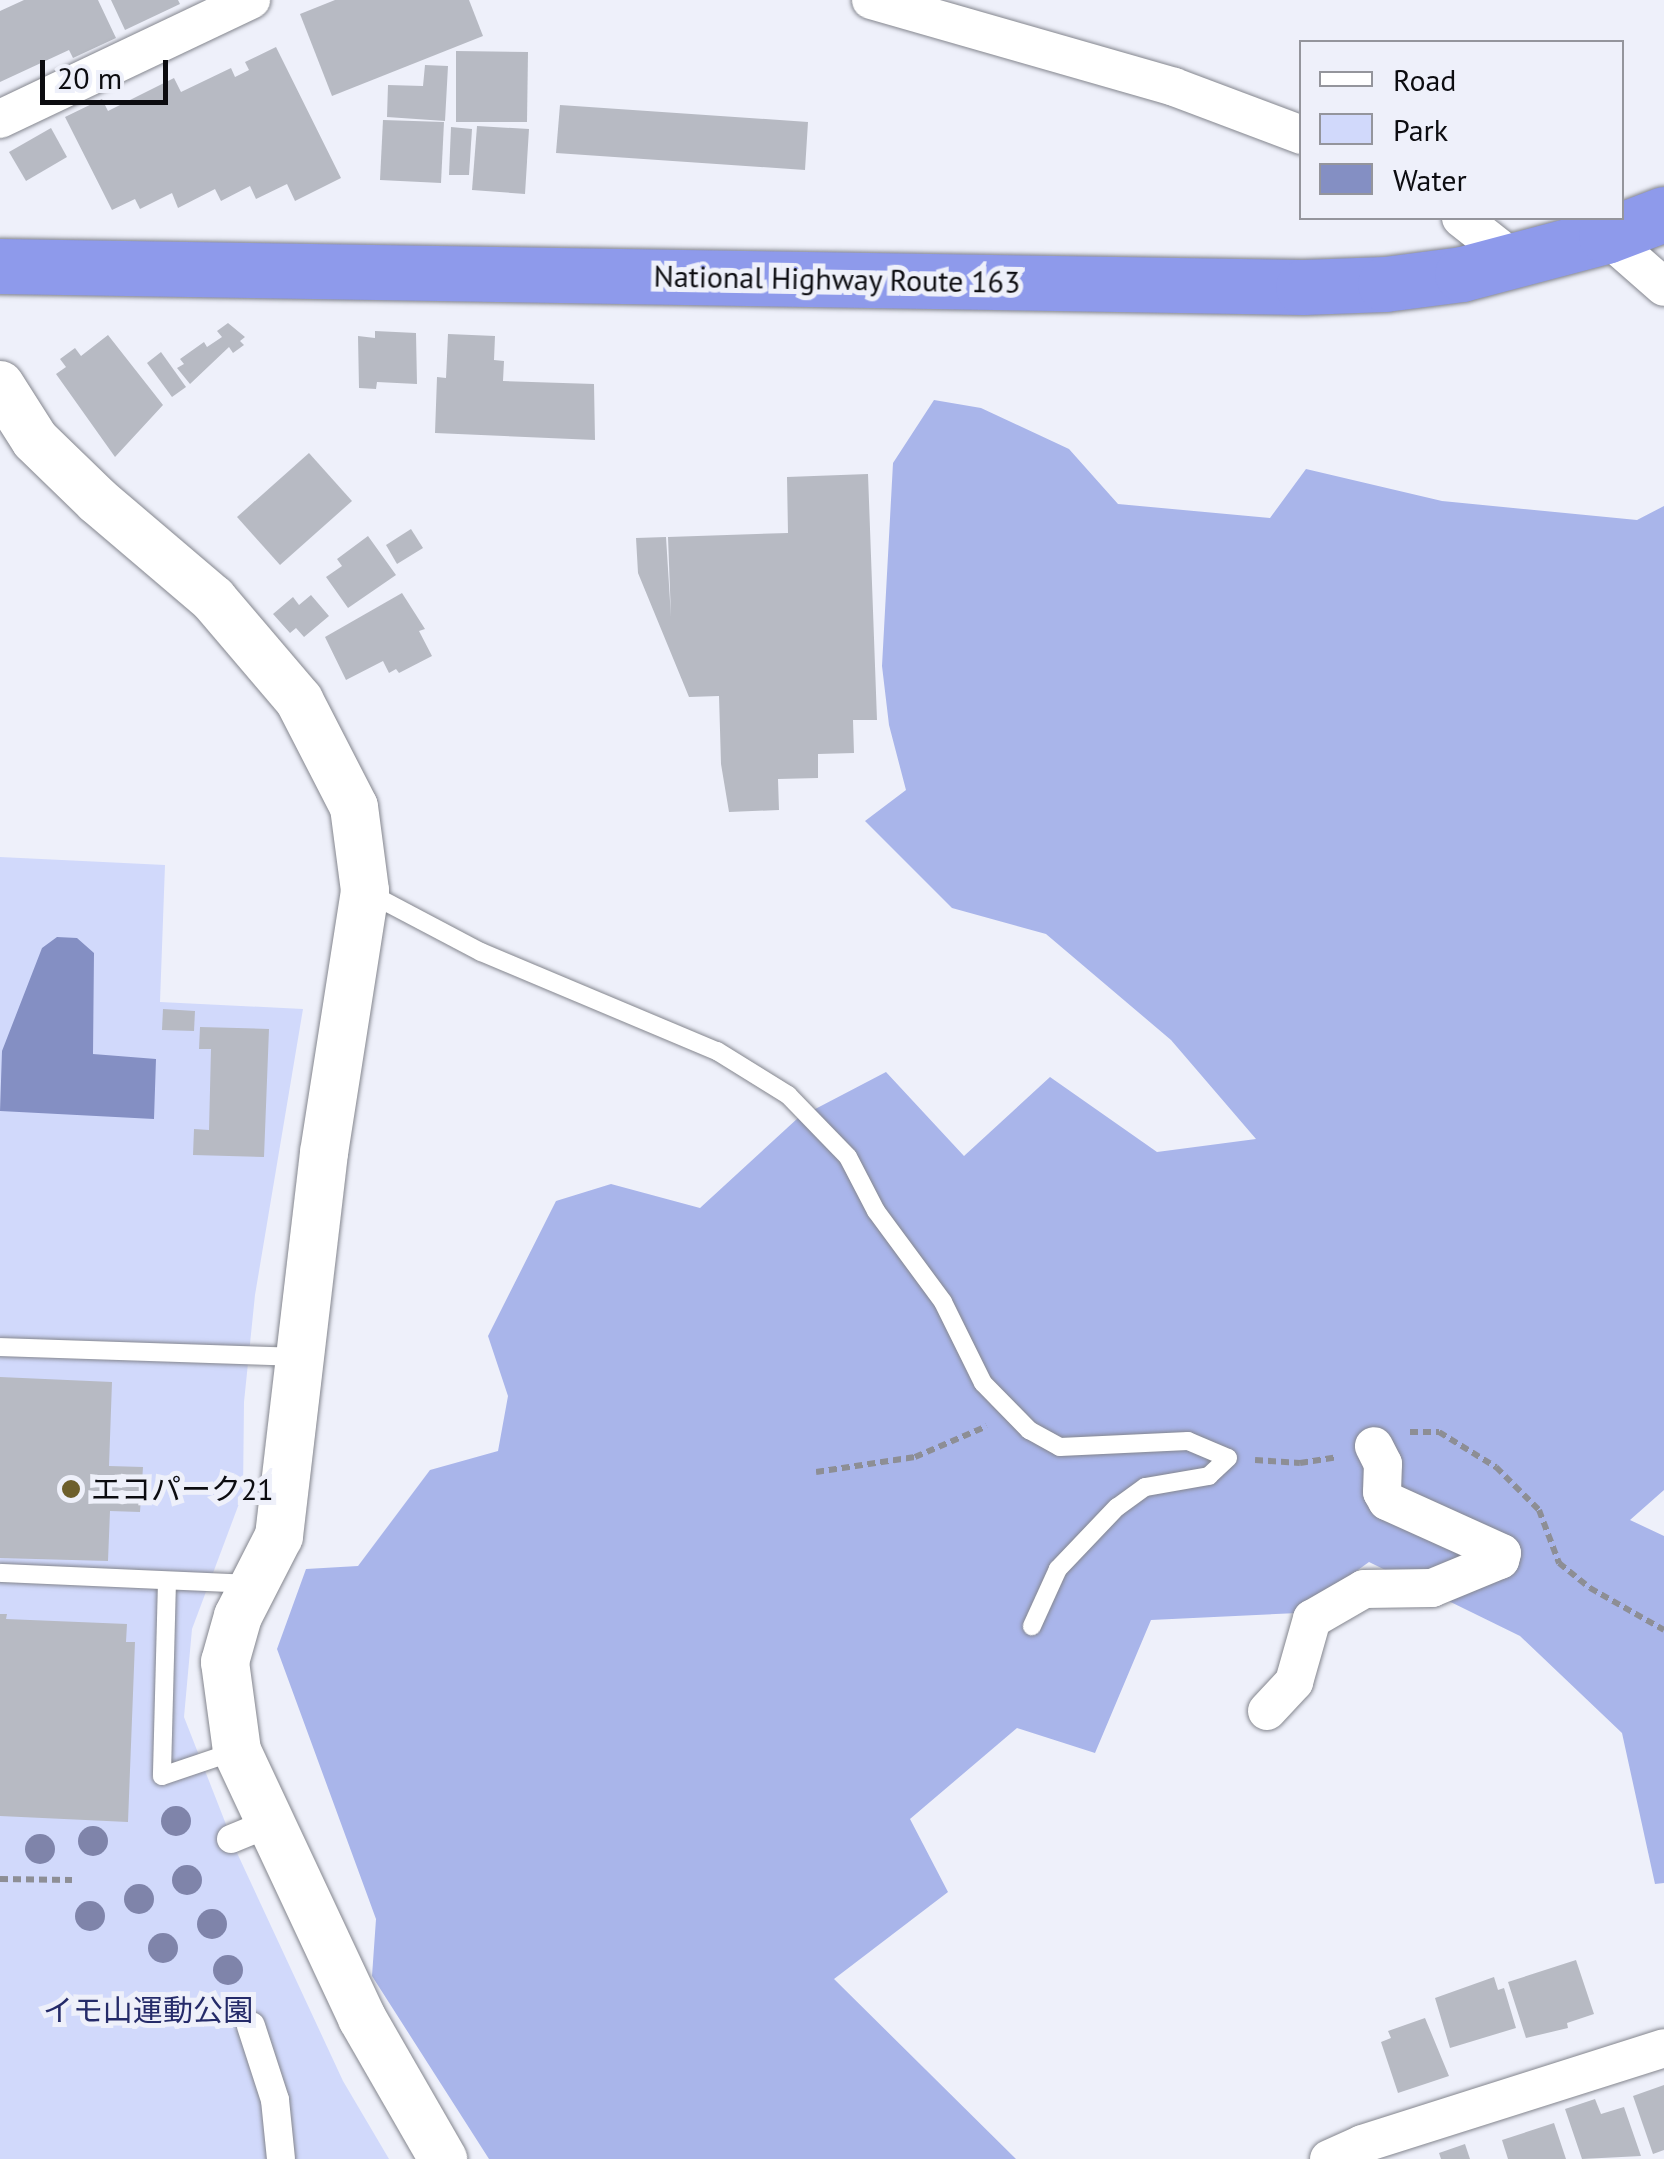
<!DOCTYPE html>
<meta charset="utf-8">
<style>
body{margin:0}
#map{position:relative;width:1664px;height:2159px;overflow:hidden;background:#eef0fa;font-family:"PT Sans","Noto Sans JP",sans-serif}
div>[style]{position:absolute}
.green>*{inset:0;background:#d1d9fb}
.forest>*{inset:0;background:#a9b5ea}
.water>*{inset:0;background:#848fc3}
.building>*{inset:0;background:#b7bac3}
.path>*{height:6px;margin-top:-3px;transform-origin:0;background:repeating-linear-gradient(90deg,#8d8e95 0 8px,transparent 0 13px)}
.roads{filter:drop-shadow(0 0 2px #84868e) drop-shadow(0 0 2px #84868e)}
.service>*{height:18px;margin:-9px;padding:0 9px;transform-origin:9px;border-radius:9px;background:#fff}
.pedestrian>*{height:28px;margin:-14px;padding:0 14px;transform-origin:14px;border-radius:14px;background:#fff}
.minor>*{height:38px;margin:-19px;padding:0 19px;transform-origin:19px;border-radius:19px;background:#fff}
.tertiary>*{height:48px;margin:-24px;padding:0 24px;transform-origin:24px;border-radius:24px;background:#fff}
.trunk>*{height:55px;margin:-27.5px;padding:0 27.5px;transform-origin:27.5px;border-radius:27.5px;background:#8e9aeb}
.trees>*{width:30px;height:30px;margin:-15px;border-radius:50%;background:#7f84aa}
.dots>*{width:28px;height:28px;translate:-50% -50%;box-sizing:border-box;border:5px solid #eef0fa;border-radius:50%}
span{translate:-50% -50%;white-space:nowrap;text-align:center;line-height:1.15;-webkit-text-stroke:10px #eef0fa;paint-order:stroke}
.street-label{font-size:30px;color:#0c0c10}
.poi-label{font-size:30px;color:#0c0c10}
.left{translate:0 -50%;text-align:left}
.park-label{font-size:30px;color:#252b69}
.legend{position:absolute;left:1299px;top:40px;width:325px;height:180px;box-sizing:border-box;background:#eef0fa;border:2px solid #94959c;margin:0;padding:12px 18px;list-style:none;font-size:30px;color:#0c0c10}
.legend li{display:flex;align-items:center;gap:20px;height:50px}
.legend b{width:50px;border:2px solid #94959c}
.scale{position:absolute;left:40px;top:60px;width:128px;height:45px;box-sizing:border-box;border:5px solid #0c0c10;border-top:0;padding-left:12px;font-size:30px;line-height:35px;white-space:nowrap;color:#0c0c10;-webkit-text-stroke:8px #eef0fa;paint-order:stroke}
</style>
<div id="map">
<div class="green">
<i style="clip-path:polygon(0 857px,165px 865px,160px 1002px,303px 1009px,255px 1295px,244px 1402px,243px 1493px,192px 1629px,184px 1717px,238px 1855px,343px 2081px,389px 2159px,0 2159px)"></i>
</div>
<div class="forest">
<i style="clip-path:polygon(934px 400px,981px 408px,1069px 449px,1118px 504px,1270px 518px,1306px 469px,1442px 501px,1637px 520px,1664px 506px,1664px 1490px,1630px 1520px,1664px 1536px,1664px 1883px,1655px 1884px,1622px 1733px,1520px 1636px,1369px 1562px,1298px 1613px,1151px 1620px,1095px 1753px,1017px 1728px,910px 1819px,948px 1892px,834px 1979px,1016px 2159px,489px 2159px,372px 1976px,376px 1919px,277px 1649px,306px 1569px,358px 1566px,430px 1470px,498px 1451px,508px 1396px,488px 1336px,556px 1201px,611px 1184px,700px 1208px,798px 1118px,886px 1072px,964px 1156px,1050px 1077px,1157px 1152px,1256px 1139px,1171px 1040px,1046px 934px,952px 908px,865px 821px,906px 790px,889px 725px,882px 666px,893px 463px)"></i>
</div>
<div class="water">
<i style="clip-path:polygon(57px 937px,77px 938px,94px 953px,93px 1054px,156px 1059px,154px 1119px,0 1111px,2px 1051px,42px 948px)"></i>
</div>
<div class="building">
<i style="clip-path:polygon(24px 0,98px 0,116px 38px,73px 58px,69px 50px,0 82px,0 11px)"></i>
<i style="clip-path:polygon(111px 0,178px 0,180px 4px,125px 30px)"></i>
<i style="clip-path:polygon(335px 0,469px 0,483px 36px,332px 96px,300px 14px)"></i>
<i style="clip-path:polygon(276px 47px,341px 178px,295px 201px,287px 184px,256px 199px,250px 186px,221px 201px,215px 189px,178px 208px,172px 193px,140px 209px,135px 199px,112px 210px,65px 117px,102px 99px,108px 111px,174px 78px,181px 92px,231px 68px,235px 77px,249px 70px,245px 62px)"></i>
<i style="clip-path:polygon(456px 51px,528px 52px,527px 122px,456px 122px)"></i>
<i style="clip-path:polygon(425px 65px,448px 66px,445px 121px,387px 117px,388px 85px,423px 86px)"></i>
<i style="clip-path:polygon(560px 105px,808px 122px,805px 170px,556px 153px)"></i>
<i style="clip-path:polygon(383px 120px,444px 122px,441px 183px,380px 180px)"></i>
<i style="clip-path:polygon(477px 126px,529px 129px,525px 194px,472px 190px)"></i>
<i style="clip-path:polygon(451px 127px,472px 129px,469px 175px,449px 175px)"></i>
<i style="clip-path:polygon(51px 128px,67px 157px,26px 181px,9px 152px)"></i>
<i style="clip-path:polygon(228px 323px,245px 337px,240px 341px,244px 345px,233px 353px,229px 347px,190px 384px,177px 368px,184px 364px,180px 359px,204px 342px,207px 347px,222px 337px,217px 331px)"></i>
<i style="clip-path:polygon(375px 331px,416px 333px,417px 384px,377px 382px,376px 389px,359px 388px,358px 336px,375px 338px)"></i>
<i style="clip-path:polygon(448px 334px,495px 336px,494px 360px,504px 361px,503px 381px,594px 384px,595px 440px,435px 433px,437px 377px,446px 378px)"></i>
<i style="clip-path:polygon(108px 335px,163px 405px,115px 457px,56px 374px,66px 367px,60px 359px,75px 348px,81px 356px)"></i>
<i style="clip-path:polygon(161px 352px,186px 387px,172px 397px,147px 363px)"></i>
<i style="clip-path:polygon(309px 453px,352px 501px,280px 565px,237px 517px)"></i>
<i style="clip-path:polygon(868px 474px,877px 720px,853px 720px,854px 753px,818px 754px,818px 778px,778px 779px,779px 810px,729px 812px,721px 764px,719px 696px,689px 697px,638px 573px,636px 538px,666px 537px,671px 617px,668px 537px,788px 533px,787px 477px)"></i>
<i style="clip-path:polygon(411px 529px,423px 548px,397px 564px,386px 545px)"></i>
<i style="clip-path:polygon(368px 536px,396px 575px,348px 608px,326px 577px,342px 566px,337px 559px)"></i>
<i style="clip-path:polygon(402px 593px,425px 629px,419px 631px,432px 656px,399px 673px,396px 669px,389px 673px,383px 661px,346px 680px,325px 637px)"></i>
<i style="clip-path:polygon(311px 595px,329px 616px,304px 637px,296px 628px,290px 633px,273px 614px,293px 597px,299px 605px)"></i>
<i style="clip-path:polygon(163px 1009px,195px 1011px,194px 1031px,162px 1030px)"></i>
<i style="clip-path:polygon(200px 1027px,269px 1029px,264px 1157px,193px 1155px,194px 1129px,209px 1130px,211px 1049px,199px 1049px)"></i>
<i style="clip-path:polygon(0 1377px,112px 1382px,109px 1466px,143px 1467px,140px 1512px,110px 1511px,108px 1561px,0 1558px)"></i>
<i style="clip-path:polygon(0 1614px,7px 1614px,6px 1619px,127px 1624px,126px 1642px,135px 1642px,128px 1822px,0 1816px)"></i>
<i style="clip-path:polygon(1576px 1960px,1594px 2014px,1567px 2023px,1568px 2028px,1526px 2038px,1508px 1982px)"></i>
<i style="clip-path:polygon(1494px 1977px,1498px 1990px,1504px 1988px,1516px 2028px,1450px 2048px,1435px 1998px)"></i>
<i style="clip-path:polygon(1425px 2018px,1449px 2076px,1398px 2093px,1381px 2042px,1391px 2038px,1388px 2031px)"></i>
<i style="clip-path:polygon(1664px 2085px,1664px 2150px,1653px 2154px,1633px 2096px)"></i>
<i style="clip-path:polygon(1595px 2099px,1601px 2114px,1624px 2107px,1641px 2156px,1582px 2159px,1565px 2109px)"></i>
<i style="clip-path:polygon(1554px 2123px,1566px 2159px,1508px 2159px,1502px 2140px)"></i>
<i style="clip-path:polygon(1465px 2144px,1470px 2159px,1441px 2159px,1439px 2153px)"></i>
</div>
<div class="path">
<i style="left:1410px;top:1432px;width:29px"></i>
<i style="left:1439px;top:1432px;width:67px;rotate:31.6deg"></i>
<i style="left:1496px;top:1467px;width:61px;rotate:45deg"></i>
<i style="left:1539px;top:1510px;width:57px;rotate:69.3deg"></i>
<i style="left:1559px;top:1563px;width:40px;rotate:39deg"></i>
<i style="left:1590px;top:1588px;width:85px;rotate:29.6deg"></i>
<i style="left:1255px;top:1460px;width:45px;rotate:3.8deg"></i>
<i style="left:1300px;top:1463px;width:37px;rotate:-9deg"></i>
<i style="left:816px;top:1472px;width:100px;rotate:-8.6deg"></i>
<i style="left:915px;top:1457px;width:78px;rotate:-23.3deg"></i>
<i style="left:0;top:1879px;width:72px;rotate:0.8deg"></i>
</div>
<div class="roads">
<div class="service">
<i style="left:367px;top:892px;width:129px;rotate:27.8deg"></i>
<i style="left:481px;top:952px;width:256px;rotate:22.8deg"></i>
<i style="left:717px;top:1051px;width:84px;rotate:31.8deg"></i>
<i style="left:788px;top:1095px;width:86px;rotate:45.9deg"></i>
<i style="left:848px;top:1157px;width:61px;rotate:62.6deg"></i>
<i style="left:876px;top:1211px;width:113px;rotate:53.6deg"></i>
<i style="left:943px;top:1302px;width:90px;rotate:63.7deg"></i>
<i style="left:983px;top:1383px;width:66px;rotate:45.6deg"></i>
<i style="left:1029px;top:1430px;width:35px;rotate:29deg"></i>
<i style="left:1060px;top:1447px;width:128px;rotate:-2.7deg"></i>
<i style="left:1188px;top:1441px;width:43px;rotate:23deg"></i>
<i style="left:1228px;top:1458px;width:26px;rotate:137deg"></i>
<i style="left:1209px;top:1476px;width:65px;rotate:170.2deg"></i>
<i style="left:1145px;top:1487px;width:34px;rotate:144deg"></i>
<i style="left:1117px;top:1507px;width:86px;rotate:133.6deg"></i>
<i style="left:1058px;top:1569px;width:63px;rotate:114.5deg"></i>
<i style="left:0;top:1347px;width:299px;rotate:1.9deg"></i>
<i style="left:0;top:1573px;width:249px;rotate:2.5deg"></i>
<i style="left:167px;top:1581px;width:195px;rotate:91.5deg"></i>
<i style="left:162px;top:1776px;width:78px;rotate:-18.7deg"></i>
</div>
<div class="pedestrian">
<i style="left:231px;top:1839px;width:42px;rotate:-22.3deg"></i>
<i style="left:251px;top:2026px;width:78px;rotate:72deg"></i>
<i style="left:275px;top:2100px;width:59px;rotate:84.2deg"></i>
</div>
<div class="minor">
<i style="left:871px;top:0;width:315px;rotate:16deg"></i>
<i style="left:1174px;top:87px;width:137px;rotate:20.6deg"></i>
<i style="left:0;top:119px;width:278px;rotate:-25.4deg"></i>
<i style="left:1461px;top:218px;width:71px;rotate:38.2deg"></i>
<i style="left:1606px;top:236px;width:77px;rotate:41.3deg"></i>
<i style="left:1267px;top:1711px;width:40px;rotate:-47deg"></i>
<i style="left:1294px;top:1682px;width:66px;rotate:-74.1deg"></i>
<i style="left:1312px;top:1619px;width:60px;rotate:-30deg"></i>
<i style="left:1364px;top:1589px;width:68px;rotate:-0.8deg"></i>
<i style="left:1432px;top:1588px;width:74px;rotate:-22.4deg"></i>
<i style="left:1500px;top:1560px;width:7px;rotate:-74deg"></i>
<i style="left:1502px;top:1553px;width:126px;rotate:-155.7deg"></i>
<i style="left:1387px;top:1501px;width:10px;rotate:-119deg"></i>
<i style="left:1382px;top:1492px;width:28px;rotate:-88deg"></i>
<i style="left:1383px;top:1464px;width:20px;rotate:-117deg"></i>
<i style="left:1329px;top:2159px;width:36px;rotate:-24deg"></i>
<i style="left:1362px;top:2144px;width:317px;rotate:-17.6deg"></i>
</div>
<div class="tertiary">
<i style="left:0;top:385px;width:65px;rotate:57.5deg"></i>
<i style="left:35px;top:440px;width:88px;rotate:44.1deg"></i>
<i style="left:98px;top:501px;width:151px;rotate:40.4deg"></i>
<i style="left:213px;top:599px;width:133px;rotate:49.6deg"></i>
<i style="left:299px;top:700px;width:120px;rotate:62.8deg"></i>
<i style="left:354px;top:807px;width:85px;rotate:82.5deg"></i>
<i style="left:365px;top:891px;width:265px;rotate:98.9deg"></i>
<i style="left:324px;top:1153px;width:386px;rotate:96.7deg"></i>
<i style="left:279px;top:1536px;width:90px;rotate:117.1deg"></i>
<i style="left:238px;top:1616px;width:48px;rotate:105.8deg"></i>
<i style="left:225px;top:1662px;width:90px;rotate:82.3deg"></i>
<i style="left:237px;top:1751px;width:295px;rotate:64.9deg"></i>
<i style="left:362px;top:2018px;width:163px;rotate:60.1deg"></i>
</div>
<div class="trunk">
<i style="left:0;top:266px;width:1303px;rotate:0.92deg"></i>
<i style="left:1303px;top:287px;width:82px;rotate:-2.1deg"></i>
<i style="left:1385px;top:284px;width:78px;rotate:-7.4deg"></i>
<i style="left:1462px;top:274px;width:149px;rotate:-14.8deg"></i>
<i style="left:1606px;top:236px;width:62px;rotate:-20.8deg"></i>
</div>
</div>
<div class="trees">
<i style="left:176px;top:1821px"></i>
<i style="left:93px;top:1841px"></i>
<i style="left:40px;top:1849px"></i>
<i style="left:187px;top:1880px"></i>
<i style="left:139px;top:1899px"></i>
<i style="left:90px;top:1916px"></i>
<i style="left:212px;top:1924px"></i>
<i style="left:163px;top:1948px"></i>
<i style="left:228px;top:1970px"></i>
</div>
<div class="dots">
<i style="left:71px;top:1489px;background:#6d5f2c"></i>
</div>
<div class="street-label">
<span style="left:837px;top:279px;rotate:1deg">National Highway Route 163</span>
</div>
<div class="poi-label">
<span class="left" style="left:91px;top:1489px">エコパーク21</span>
</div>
<div class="park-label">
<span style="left:148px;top:2010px">イモ山運動公園</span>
</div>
<ul class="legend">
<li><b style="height:12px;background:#fff"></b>Road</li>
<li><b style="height:28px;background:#d1d9fb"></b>Park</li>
<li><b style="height:28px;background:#848fc3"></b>Water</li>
</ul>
<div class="scale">20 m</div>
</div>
